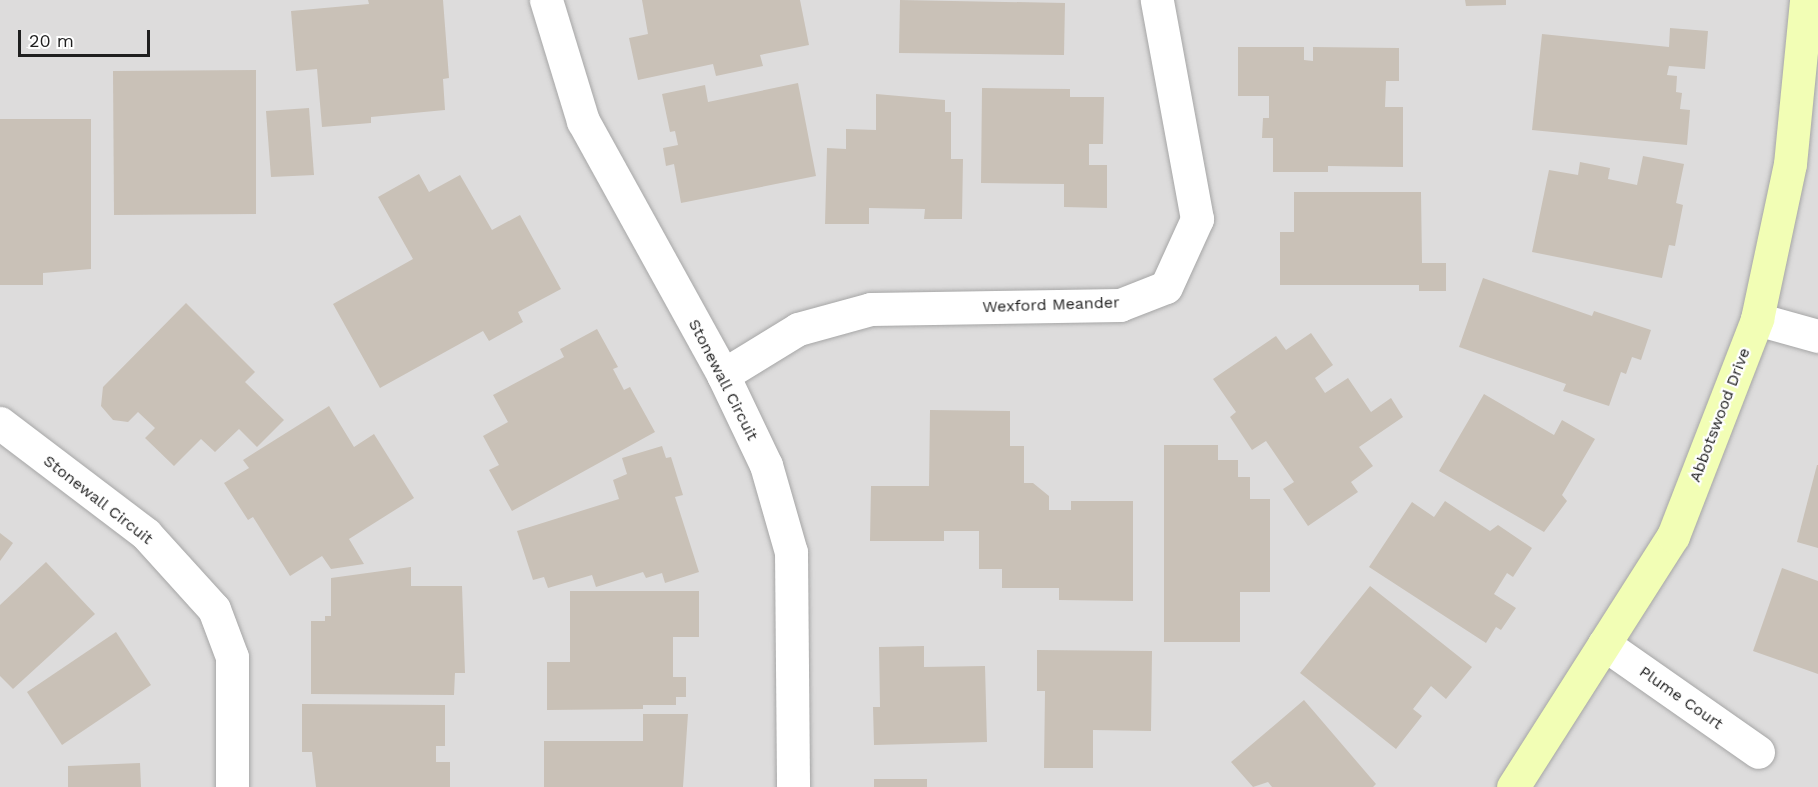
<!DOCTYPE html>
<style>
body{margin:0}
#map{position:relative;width:1818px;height:787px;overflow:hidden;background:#f0eee4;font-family:"Work Sans",sans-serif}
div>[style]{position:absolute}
.residential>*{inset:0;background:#dddcdc}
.building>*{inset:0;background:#c9c1b7}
.roads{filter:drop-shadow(0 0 2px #a6a6a6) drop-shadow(0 0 2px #a6a6a6)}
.street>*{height:33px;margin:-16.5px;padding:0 16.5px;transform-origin:16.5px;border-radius:16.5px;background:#fff}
.secondary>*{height:33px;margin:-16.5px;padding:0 16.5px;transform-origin:16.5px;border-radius:16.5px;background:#f2feb5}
span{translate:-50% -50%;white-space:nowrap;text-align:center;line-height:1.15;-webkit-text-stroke:4.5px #fff;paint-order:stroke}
.street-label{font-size:16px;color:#1f1f1f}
.scale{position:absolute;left:18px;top:30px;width:132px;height:27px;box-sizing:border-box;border:3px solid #1f1f1f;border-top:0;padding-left:8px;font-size:18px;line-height:21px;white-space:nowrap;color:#1f1f1f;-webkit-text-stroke:4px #fff;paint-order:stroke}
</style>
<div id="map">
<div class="residential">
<i style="clip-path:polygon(0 0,1818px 0,1818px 787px,0 787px)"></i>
</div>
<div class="building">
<i style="clip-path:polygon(368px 0,443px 0,449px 78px,443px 79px,445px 110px,371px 117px,371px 123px,322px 127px,317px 69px,296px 71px,291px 11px,369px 4px)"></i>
<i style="clip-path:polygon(642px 0,800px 0,809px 45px,760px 55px,763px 66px,716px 76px,713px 64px,638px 80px,629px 38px,648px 34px)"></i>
<i style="clip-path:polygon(900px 0,1065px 3px,1064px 55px,899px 53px)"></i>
<i style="clip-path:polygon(1465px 0,1506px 0,1506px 5px,1466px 6px)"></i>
<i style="clip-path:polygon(1670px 28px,1708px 31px,1705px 69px,1669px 66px,1667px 75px,1677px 76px,1676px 92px,1682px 93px,1680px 109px,1690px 110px,1687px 145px,1532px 130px,1542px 34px,1669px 47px)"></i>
<i style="clip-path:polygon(1238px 47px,1304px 47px,1304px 60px,1313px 61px,1313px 47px,1399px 48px,1399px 81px,1386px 81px,1385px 107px,1403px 107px,1403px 167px,1328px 166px,1328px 172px,1273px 172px,1273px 138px,1262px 138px,1263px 118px,1269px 118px,1269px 96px,1238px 96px)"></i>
<i style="clip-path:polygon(256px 70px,256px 214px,114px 215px,113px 71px)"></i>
<i style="clip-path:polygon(798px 83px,816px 176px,681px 203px,674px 164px,666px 166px,663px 148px,678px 145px,675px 131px,670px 132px,662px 94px,705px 85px,708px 102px)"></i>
<i style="clip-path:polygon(982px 88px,1070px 89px,1070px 97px,1104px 97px,1103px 144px,1089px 144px,1089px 165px,1107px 165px,1107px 208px,1064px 207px,1064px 184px,981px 183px)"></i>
<i style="clip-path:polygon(876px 94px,945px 100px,945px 112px,951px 112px,951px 159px,963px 159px,962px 219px,924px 219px,925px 209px,869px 208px,869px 224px,825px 224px,827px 148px,846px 149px,846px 129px,876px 130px)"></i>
<i style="clip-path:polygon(309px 108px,314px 175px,271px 177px,266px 111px)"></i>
<i style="clip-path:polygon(0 119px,91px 119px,91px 269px,43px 273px,43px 285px,0 285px)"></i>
<i style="clip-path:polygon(1643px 156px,1684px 164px,1676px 203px,1683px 205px,1675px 246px,1669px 245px,1662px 278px,1532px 252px,1549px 170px,1578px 175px,1580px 162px,1610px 168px,1608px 179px,1637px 185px)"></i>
<i style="clip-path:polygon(419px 174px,429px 192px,460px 175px,492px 230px,520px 215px,561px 289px,518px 312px,523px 322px,489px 341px,483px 331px,380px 388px,333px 304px,413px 259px,378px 197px)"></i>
<i style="clip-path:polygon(1294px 192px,1421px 192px,1422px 263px,1446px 263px,1446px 291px,1419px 291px,1419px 285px,1280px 285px,1280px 232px,1294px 232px)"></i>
<i style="clip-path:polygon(1483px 278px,1592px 316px,1594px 311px,1651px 330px,1641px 360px,1632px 357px,1626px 374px,1621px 372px,1609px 406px,1563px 391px,1566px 384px,1459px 347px)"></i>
<i style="clip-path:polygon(186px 303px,255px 372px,245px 382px,284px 420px,257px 447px,239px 429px,215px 452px,201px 439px,174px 466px,145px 438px,155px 428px,138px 412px,128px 422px,113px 420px,101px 406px,103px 387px)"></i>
<i style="clip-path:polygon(597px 329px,618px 367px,613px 369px,624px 390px,630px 387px,655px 432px,512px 511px,489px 470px,499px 465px,483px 436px,508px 422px,493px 395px,564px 357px,560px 349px)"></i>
<i style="clip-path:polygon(1311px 333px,1333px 365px,1315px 378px,1325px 393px,1348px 378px,1371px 412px,1391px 398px,1403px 417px,1359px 447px,1373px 466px,1351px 482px,1358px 492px,1308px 526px,1283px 489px,1294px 482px,1266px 441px,1252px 450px,1230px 417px,1236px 412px,1213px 379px,1276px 336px,1286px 350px)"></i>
<i style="clip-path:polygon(1484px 394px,1554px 435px,1562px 420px,1595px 439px,1562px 495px,1567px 501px,1544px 532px,1439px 471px)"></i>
<i style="clip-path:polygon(329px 406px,354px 447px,374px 434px,414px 498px,349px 539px,364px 564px,331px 569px,322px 556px,290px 576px,253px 517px,248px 520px,224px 483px,249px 468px,243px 460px)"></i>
<i style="clip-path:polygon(930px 410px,1010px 411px,1010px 446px,1024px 446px,1024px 483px,1033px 483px,1049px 496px,1049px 510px,1071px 510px,1071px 501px,1133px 501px,1133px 601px,1059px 600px,1059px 588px,1002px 588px,1002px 569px,979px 569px,979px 531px,944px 531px,944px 541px,870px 541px,871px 486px,929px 486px)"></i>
<i style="clip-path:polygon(1164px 445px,1218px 445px,1218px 460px,1238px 460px,1238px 477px,1250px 477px,1250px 499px,1270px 499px,1270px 592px,1240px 592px,1240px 642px,1164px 642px)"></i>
<i style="clip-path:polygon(662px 446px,666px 458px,671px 457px,683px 495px,675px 497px,699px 572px,665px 583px,662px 573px,646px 578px,643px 572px,596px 587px,592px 575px,548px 588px,544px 577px,533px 580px,517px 531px,619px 499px,613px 480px,627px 474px,622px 458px)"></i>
<i style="clip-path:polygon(1817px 465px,1818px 465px,1818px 548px,1797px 542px)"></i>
<i style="clip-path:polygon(1445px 501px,1490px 531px,1498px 525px,1532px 548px,1513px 577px,1507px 573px,1494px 594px,1516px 608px,1501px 630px,1496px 627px,1486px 643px,1369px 567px,1412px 502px,1434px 517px)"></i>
<i style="clip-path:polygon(0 533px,13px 543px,0 561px)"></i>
<i style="clip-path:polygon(46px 562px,95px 614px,13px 689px,0 676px,0 605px)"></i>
<i style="clip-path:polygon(411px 567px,411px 586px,462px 586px,465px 673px,455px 673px,454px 695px,311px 694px,311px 621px,325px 621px,325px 616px,331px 616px,331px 578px)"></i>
<i style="clip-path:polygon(1782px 568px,1818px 581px,1818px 674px,1753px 651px)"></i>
<i style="clip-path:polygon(1370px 586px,1472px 667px,1446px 699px,1431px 686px,1413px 709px,1422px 716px,1396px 749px,1300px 673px)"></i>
<i style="clip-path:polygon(570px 591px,699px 591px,699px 637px,673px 637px,673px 677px,686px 677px,686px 697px,676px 697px,676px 705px,643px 705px,643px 709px,547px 710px,547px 662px,570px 662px)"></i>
<i style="clip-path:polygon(116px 632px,151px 685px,62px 745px,27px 692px)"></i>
<i style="clip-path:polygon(924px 646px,924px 667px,985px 666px,987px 742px,874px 745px,873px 707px,880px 707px,879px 647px)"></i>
<i style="clip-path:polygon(1037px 650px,1152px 651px,1151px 731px,1093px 730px,1093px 768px,1044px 768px,1045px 691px,1037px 691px)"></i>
<i style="clip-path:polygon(1304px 700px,1376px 784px,1373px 787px,1272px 787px,1268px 782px,1253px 787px,1231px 762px)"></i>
<i style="clip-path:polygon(302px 704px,445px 705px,445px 746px,436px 746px,436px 762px,450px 762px,450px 787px,316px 787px,312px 752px,302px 752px)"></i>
<i style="clip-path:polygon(643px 714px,688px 714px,683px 787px,544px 787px,544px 741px,643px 741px)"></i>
<i style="clip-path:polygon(140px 763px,141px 787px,68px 787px,68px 766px)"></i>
<i style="clip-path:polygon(874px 779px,927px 779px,927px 787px,874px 787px)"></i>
</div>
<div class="roads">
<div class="street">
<i style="left:546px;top:0;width:127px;rotate:73deg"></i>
<i style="left:583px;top:121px;width:290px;rotate:61.1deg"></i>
<i style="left:723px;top:375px;width:100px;rotate:64.5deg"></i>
<i style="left:766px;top:465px;width:91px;rotate:74deg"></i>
<i style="left:791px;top:552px;width:235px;rotate:89.5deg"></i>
<i style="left:1757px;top:319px;width:63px;rotate:15.6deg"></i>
<i style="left:723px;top:375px;width:88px;rotate:-31.5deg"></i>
<i style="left:798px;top:329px;width:76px;rotate:-15.3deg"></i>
<i style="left:871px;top:309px;width:249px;rotate:-0.9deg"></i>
<i style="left:1120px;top:305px;width:49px;rotate:-21.4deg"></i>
<i style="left:1166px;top:287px;width:75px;rotate:-65.5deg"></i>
<i style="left:1197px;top:219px;width:223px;rotate:-100.4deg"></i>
<i style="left:0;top:423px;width:183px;rotate:37.2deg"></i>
<i style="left:146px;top:534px;width:101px;rotate:47.8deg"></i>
<i style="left:214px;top:609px;width:51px;rotate:69.4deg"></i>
<i style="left:232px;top:657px;width:130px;rotate:90deg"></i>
<i style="left:1604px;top:644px;width:188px;rotate:35deg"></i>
</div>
<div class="secondary">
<i style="left:1513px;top:787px;width:298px;rotate:-57.5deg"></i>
<i style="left:1673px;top:536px;width:233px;rotate:-68.8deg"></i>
<i style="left:1757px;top:319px;width:158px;rotate:-78deg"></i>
<i style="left:1790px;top:164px;width:165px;rotate:-84.4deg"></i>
</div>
</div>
<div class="street-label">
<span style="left:1051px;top:305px;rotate:-2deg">Wexford Meander</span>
<span style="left:723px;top:380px;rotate:63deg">Stonewall Circuit</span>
<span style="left:1720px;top:415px;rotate:-69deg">Abbotswood Drive</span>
<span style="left:98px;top:500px;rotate:38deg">Stonewall Circuit</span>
<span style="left:1681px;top:698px;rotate:35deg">Plume Court</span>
</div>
<div class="scale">20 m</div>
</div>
